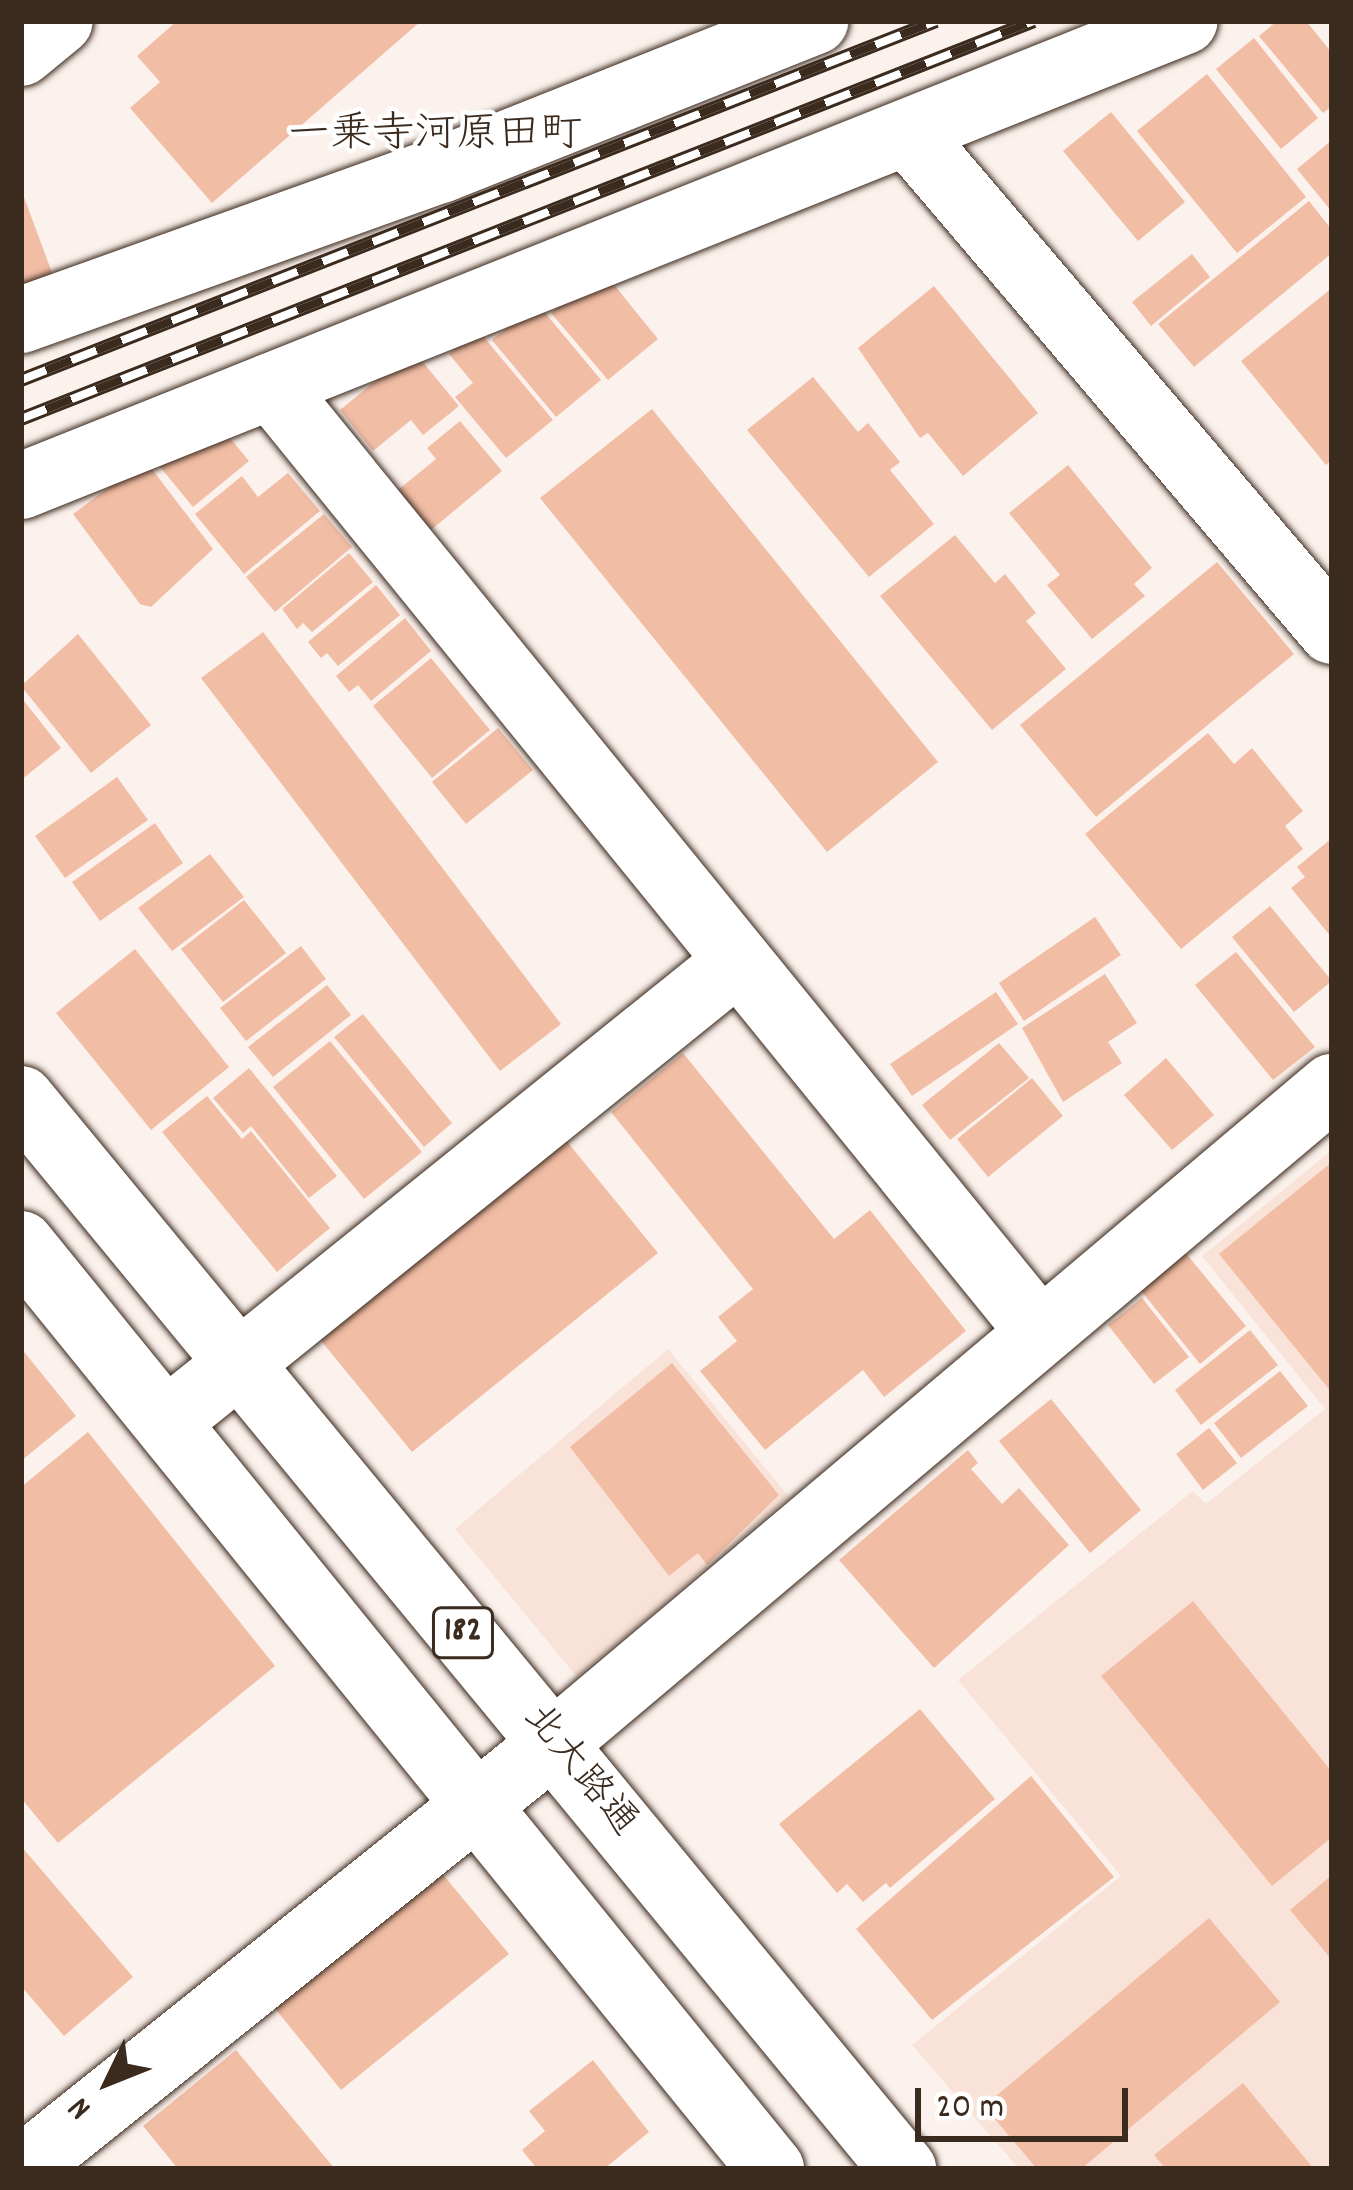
<!DOCTYPE html>
<meta charset="utf-8">
<style>
body{margin:0}
#map{position:relative;width:1353px;height:2190px;overflow:hidden;background:#fcf2ed;font-family:Dekko,"Klee One",sans-serif}
div>[style]{position:absolute}
.built>*{inset:0;background:#f9e2d7}
.building>*{inset:0;background:#f2bda5}
.roads{filter:drop-shadow(0 0 3px #3b2a1e) drop-shadow(0 0 3px #3b2a1e)}
.street>*{height:66px;margin:-33px;padding:0 33px;transform-origin:33px;border-radius:33px;background:#fff}
.secondary>*{height:66px;margin:-33px;padding:0 33px;transform-origin:33px;border-radius:33px;background:#fff}
.primary>*{height:66px;margin:-33px;padding:0 33px;transform-origin:33px;border-radius:33px;background:#fff}
.rail>*{height:14px;margin-top:-7px;transform-origin:0;background:repeating-linear-gradient(90deg,#fff 0 27px,#3b2a1e 0 54px);box-sizing:border-box;border-block:3px solid #3b2a1e}
span{translate:-50% -50%;white-space:nowrap;text-align:center;line-height:1.15;-webkit-text-stroke:9px #fff;paint-order:stroke}
.shield-label span{padding:3px 9px;background:#fff;border:3px solid;border-radius:9px;-webkit-text-stroke-width:0}
.shield-label{font-size:36px;color:#3b2a1e;font-weight:700}
.street-label{font-size:39px;color:#3b2a1e}
.neighbourhood-label{font-size:42px;color:#3b2a1e}
.frame{position:absolute;inset:0;border:24px solid #3b2a1e;pointer-events:none}
.north{position:absolute;left:48px;top:2022px;width:120px;height:120px;-webkit-text-stroke:9px #fff;paint-order:stroke;rotate:227deg;font-size:33px;font-weight:700;line-height:48px;text-align:center;color:#3b2a1e}
.north::after{content:'';display:block;margin:auto;width:42px;height:54px;background:#3b2a1e;clip-path:polygon(50% 0,100% 100%,50% 72%,0 100%)}
.scale{position:absolute;left:915px;top:2088px;width:213px;height:54px;box-sizing:border-box;border:6px solid #3b2a1e;border-top:0;padding-left:15px;font-size:36px;line-height:42px;white-space:nowrap;color:#3b2a1e;-webkit-text-stroke:9px #fff;paint-order:stroke}
</style>
<div id="map">
<div class="built">
<i style="clip-path:polygon(1332px 1150px,1332px 2169px,1019px 2169px,912px 2045px,1121px 1876px,958px 1680px,1193px 1491px,1206px 1504px,1325px 1409px,1202px 1256px)"></i>
<i style="clip-path:polygon(668px 1349px,789px 1497px,577px 1677px,455px 1529px)"></i>
</div>
<div class="building">
<i style="clip-path:polygon(177px 21px,421px 21px,212px 203px,130px 108px,160px 82px,137px 56px)"></i>
<i style="clip-path:polygon(1277px 21px,1306px 21px,1332px 53px,1332px 106px,1323px 113px,1259px 36px)"></i>
<i style="clip-path:polygon(1254px 38px,1318px 118px,1281px 149px,1216px 69px)"></i>
<i style="clip-path:polygon(1207px 74px,1306px 197px,1237px 253px,1137px 131px)"></i>
<i style="clip-path:polygon(1111px 112px,1185px 202px,1138px 241px,1063px 151px)"></i>
<i style="clip-path:polygon(1332px 140px,1332px 212px,1297px 169px)"></i>
<i style="clip-path:polygon(21px 189px,54px 278px,21px 291px)"></i>
<i style="clip-path:polygon(1309px 201px,1332px 230px,1332px 253px,1194px 367px,1158px 324px)"></i>
<i style="clip-path:polygon(1192px 254px,1210px 277px,1151px 326px,1132px 302px)"></i>
<i style="clip-path:polygon(602px 270px,658px 339px,608px 380px,551px 313px)"></i>
<i style="clip-path:polygon(934px 286px,1038px 413px,963px 476px,928px 433px,920px 438px,858px 348px)"></i>
<i style="clip-path:polygon(1332px 288px,1332px 460px,1326px 465px,1241px 361px)"></i>
<i style="clip-path:polygon(537px 303px,601px 380px,556px 417px,492px 340px)"></i>
<i style="clip-path:polygon(478px 330px,553px 420px,506px 458px,455px 397px,473px 383px,449px 354px)"></i>
<i style="clip-path:polygon(413px 350px,459px 406px,423px 435px,411px 420px,373px 451px,340px 410px)"></i>
<i style="clip-path:polygon(813px 377px,858px 432px,868px 423px,900px 462px,890px 470px,934px 524px,869px 577px,747px 430px)"></i>
<i style="clip-path:polygon(652px 409px,938px 762px,827px 852px,540px 498px)"></i>
<i style="clip-path:polygon(460px 421px,502px 471px,431px 530px,398px 490px,436px 459px,427px 448px)"></i>
<i style="clip-path:polygon(220px 426px,249px 461px,193px 507px,151px 456px)"></i>
<i style="clip-path:polygon(145px 460px,213px 549px,151px 607px,140px 604px,73px 514px)"></i>
<i style="clip-path:polygon(1068px 465px,1152px 568px,1134px 584px,1145px 596px,1092px 639px,1047px 585px,1060px 575px,1009px 513px)"></i>
<i style="clip-path:polygon(288px 473px,320px 511px,244px 574px,195px 514px,242px 476px,258px 497px)"></i>
<i style="clip-path:polygon(324px 514px,352px 547px,275px 612px,246px 577px)"></i>
<i style="clip-path:polygon(955px 535px,995px 583px,1005px 574px,1036px 613px,1026px 621px,1066px 669px,992px 730px,880px 596px)"></i>
<i style="clip-path:polygon(349px 553px,373px 582px,312px 632px,303px 623px,297px 629px,282px 609px)"></i>
<i style="clip-path:polygon(1217px 562px,1294px 654px,1096px 817px,1020px 725px)"></i>
<i style="clip-path:polygon(376px 585px,400px 615px,338px 666px,327px 653px,321px 658px,308px 642px)"></i>
<i style="clip-path:polygon(405px 618px,431px 651px,371px 701px,358px 685px,349px 692px,336px 676px)"></i>
<i style="clip-path:polygon(263px 632px,561px 1024px,500px 1071px,201px 678px)"></i>
<i style="clip-path:polygon(78px 634px,151px 725px,91px 773px,21px 686px)"></i>
<i style="clip-path:polygon(431px 658px,490px 730px,432px 778px,373px 706px)"></i>
<i style="clip-path:polygon(21px 697px,61px 748px,21px 780px)"></i>
<i style="clip-path:polygon(498px 728px,533px 770px,466px 824px,432px 782px)"></i>
<i style="clip-path:polygon(1208px 733px,1234px 764px,1252px 748px,1303px 811px,1285px 826px,1303px 849px,1181px 949px,1085px 834px)"></i>
<i style="clip-path:polygon(117px 777px,148px 820px,65px 878px,35px 836px)"></i>
<i style="clip-path:polygon(155px 823px,183px 863px,100px 921px,72px 882px)"></i>
<i style="clip-path:polygon(1332px 838px,1332px 938px,1291px 888px,1305px 877px,1297px 867px)"></i>
<i style="clip-path:polygon(210px 854px,244px 897px,172px 951px,138px 908px)"></i>
<i style="clip-path:polygon(244px 900px,286px 953px,223px 1002px,181px 949px)"></i>
<i style="clip-path:polygon(1270px 906px,1332px 981px,1294px 1012px,1232px 937px)"></i>
<i style="clip-path:polygon(1095px 917px,1121px 955px,1024px 1021px,999px 983px)"></i>
<i style="clip-path:polygon(301px 946px,326px 979px,246px 1041px,220px 1008px)"></i>
<i style="clip-path:polygon(135px 949px,229px 1067px,151px 1130px,56px 1013px)"></i>
<i style="clip-path:polygon(1236px 952px,1315px 1047px,1273px 1080px,1195px 985px)"></i>
<i style="clip-path:polygon(1105px 974px,1137px 1023px,1108px 1042px,1122px 1063px,1063px 1102px,1022px 1028px)"></i>
<i style="clip-path:polygon(327px 985px,351px 1015px,273px 1077px,248px 1047px)"></i>
<i style="clip-path:polygon(996px 992px,1018px 1024px,912px 1096px,890px 1064px)"></i>
<i style="clip-path:polygon(363px 1014px,452px 1123px,424px 1147px,334px 1037px)"></i>
<i style="clip-path:polygon(330px 1041px,422px 1152px,364px 1199px,273px 1087px)"></i>
<i style="clip-path:polygon(999px 1043px,1029px 1078px,950px 1140px,922px 1105px)"></i>
<i style="clip-path:polygon(683px 1053px,834px 1239px,870px 1210px,966px 1331px,884px 1397px,863px 1370px,765px 1450px,700px 1371px,737px 1341px,718px 1317px,753px 1289px,611px 1112px)"></i>
<i style="clip-path:polygon(1166px 1058px,1214px 1115px,1172px 1150px,1124px 1095px)"></i>
<i style="clip-path:polygon(249px 1068px,337px 1176px,309px 1198px,251px 1126px,243px 1133px,213px 1098px)"></i>
<i style="clip-path:polygon(1032px 1078px,1063px 1116px,988px 1177px,957px 1139px)"></i>
<i style="clip-path:polygon(207px 1096px,242px 1139px,251px 1131px,330px 1228px,277px 1272px,162px 1132px)"></i>
<i style="clip-path:polygon(565px 1139px,658px 1253px,412px 1452px,318px 1337px)"></i>
<i style="clip-path:polygon(1332px 1162px,1332px 1393px,1219px 1254px)"></i>
<i style="clip-path:polygon(1184px 1251px,1246px 1326px,1200px 1364px,1139px 1288px)"></i>
<i style="clip-path:polygon(1142px 1298px,1189px 1357px,1154px 1384px,1108px 1325px)"></i>
<i style="clip-path:polygon(1250px 1330px,1278px 1365px,1201px 1425px,1175px 1390px)"></i>
<i style="clip-path:polygon(21px 1348px,76px 1416px,21px 1461px)"></i>
<i style="clip-path:polygon(672px 1363px,779px 1495px,707px 1565px,698px 1553px,669px 1576px,570px 1447px)"></i>
<i style="clip-path:polygon(1280px 1371px,1308px 1406px,1241px 1458px,1214px 1423px)"></i>
<i style="clip-path:polygon(1051px 1399px,1141px 1510px,1090px 1553px,999px 1441px)"></i>
<i style="clip-path:polygon(1209px 1428px,1237px 1463px,1203px 1490px,1176px 1454px)"></i>
<i style="clip-path:polygon(88px 1432px,275px 1666px,58px 1843px,21px 1798px,21px 1487px)"></i>
<i style="clip-path:polygon(968px 1450px,978px 1463px,971px 1469px,1002px 1504px,1019px 1488px,1069px 1545px,934px 1668px,839px 1560px)"></i>
<i style="clip-path:polygon(1193px 1601px,1332px 1772px,1332px 1837px,1272px 1886px,1101px 1676px)"></i>
<i style="clip-path:polygon(920px 1709px,995px 1799px,890px 1888px,886px 1883px,863px 1902px,847px 1884px,837px 1893px,779px 1824px)"></i>
<i style="clip-path:polygon(1031px 1776px,1114px 1877px,932px 2020px,856px 1929px)"></i>
<i style="clip-path:polygon(21px 1846px,133px 1977px,64px 2036px,21px 1986px)"></i>
<i style="clip-path:polygon(440px 1871px,509px 1954px,341px 2090px,273px 2006px)"></i>
<i style="clip-path:polygon(1332px 1875px,1332px 1960px,1290px 1910px)"></i>
<i style="clip-path:polygon(1209px 1918px,1280px 2002px,1081px 2169px,1037px 2169px,984px 2106px)"></i>
<i style="clip-path:polygon(236px 2050px,335px 2169px,178px 2169px,143px 2126px)"></i>
<i style="clip-path:polygon(593px 2060px,649px 2132px,604px 2169px,537px 2169px,522px 2150px,545px 2131px,529px 2111px)"></i>
<i style="clip-path:polygon(1243px 2083px,1314px 2169px,1166px 2169px,1154px 2155px)"></i>
</div>
<div class="roads">
<div class="street">
<i style="left:908px;top:133px;width:654px;rotate:49.59deg"></i>
<i style="left:21px;top:320px;width:446px;rotate:-19.7deg"></i>
<i style="left:441px;top:170px;width:403px;rotate:-21.7deg"></i>
<i style="left:271px;top:386px;width:1219px;rotate:50.89deg"></i>
<i style="left:21px;top:486px;width:1253px;rotate:-21.78deg"></i>
<i style="left:166px;top:1422px;width:733px;rotate:-38.86deg"></i>
<i style="left:22px;top:2169px;width:682px;rotate:-38.69deg"></i>
<i style="left:554px;top:1743px;width:1018px;rotate:-40.14deg"></i>
</div>
<div class="secondary">
<i style="left:21px;top:53px;width:50px;rotate:-39.4deg"></i>
</div>
<div class="primary">
<i style="left:21px;top:1099px;width:1387px;rotate:50.5deg"></i>
<i style="left:21px;top:1244px;width:1191px;rotate:50.96deg"></i>
</div>
</div>
<div class="rail">
<i style="left:21px;top:380px;width:983px;rotate:-21.42deg"></i>
<i style="left:21px;top:419px;width:1088px;rotate:-21.45deg"></i>
</div>
<div class="shield-label">
<span style="left:463px;top:1633px">182</span>
</div>
<div class="street-label">
<span style="left:578px;top:1772px;rotate:51deg">北大路通</span>
</div>
<div class="neighbourhood-label">
<span style="left:435px;top:137px">一乗寺河原田町</span>
</div>
<div class="frame"></div>
<div class="north">N</div>
<div class="scale">20 m</div>
</div>
